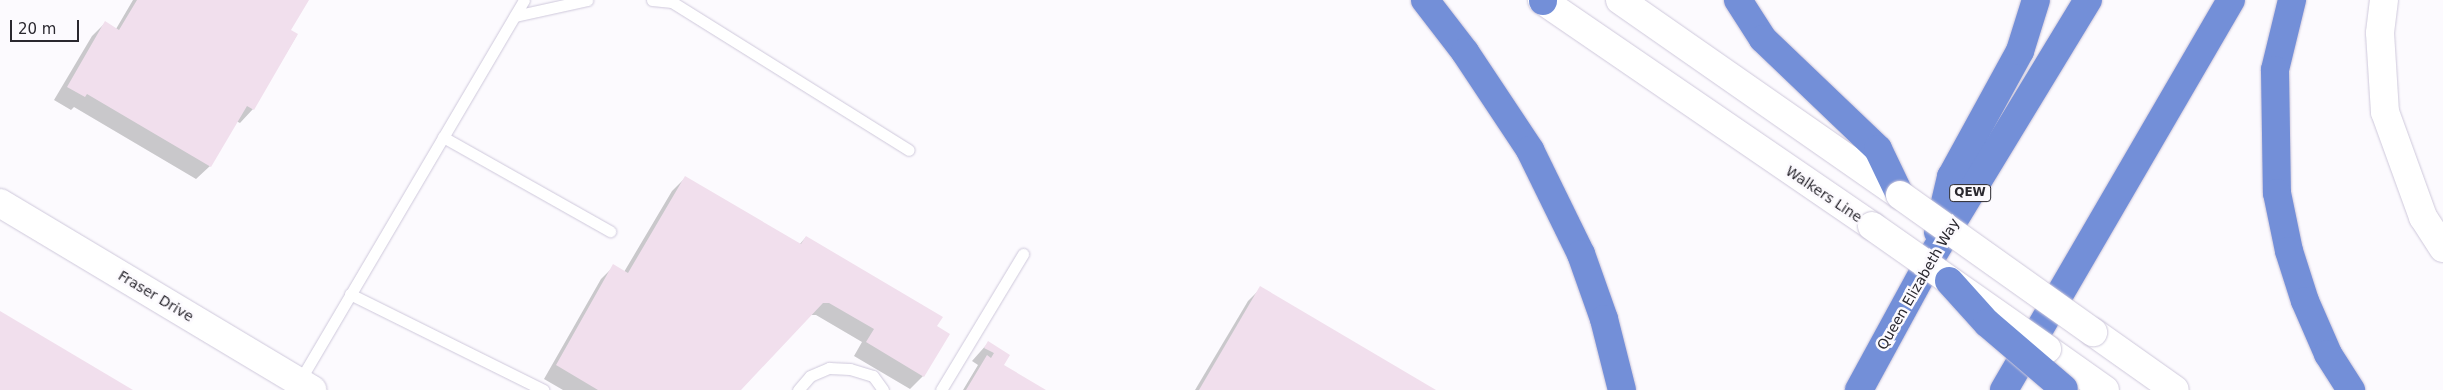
<!DOCTYPE html>
<style>
body{margin:0}
#map{position:relative;width:2443px;height:390px;overflow:hidden;background:#fcfafe;font-family:"DejaVu Sans",sans-serif}
div>[style]{position:absolute}
.shadow>*{inset:0;background:#0003}
.building>*{inset:0;background:#f1dfed}
.roads{filter:drop-shadow(0 0 1px #cec8db) drop-shadow(0 0 1px #cec8db)}
.service>*{height:11px;margin:-5.5px;padding:0 5.5px;transform-origin:5.5px;border-radius:5.5px;background:#fff}
.tertiary>*{height:28px;margin:-14px;padding:0 14px;transform-origin:14px;border-radius:14px;background:#fff}
.secondary>*{height:28px;margin:-14px;padding:0 14px;transform-origin:14px;border-radius:14px;background:#fff}
.motorway>*{height:28px;margin:-14px;padding:0 14px;transform-origin:14px;border-radius:14px;background:#738fd8}
.bridges{filter:drop-shadow(0 0 1px #cec8db) drop-shadow(0 0 1px #cec8db)}
.secondary-bridge>*{height:28px;margin:-14px;padding:0 14px;transform-origin:14px;border-radius:14px;background:#fff}
.motorway-bridge>*{height:28px;margin:-14px;padding:0 14px;transform-origin:14px;border-radius:14px;background:#738fd8}
span{translate:-50% -50%;white-space:nowrap;text-align:center;line-height:1.15;-webkit-text-stroke:5px #fcfafe;paint-order:stroke}
.shield-label span{padding:1px 4px;background:#fcfafe;border:1px solid;border-radius:4px;-webkit-text-stroke-width:0}
.shield-label{font-size:12px;color:#2a282f;font-weight:700}
.street-label{font-size:14px;color:#2a282f}
.scale{position:absolute;left:10px;top:20px;width:69px;height:22px;box-sizing:border-box;border:2px solid #2a282f;border-top:0;padding-left:6px;font-size:15px;line-height:18px;white-space:nowrap;color:#2a282f;-webkit-text-stroke:4px #fcfafe;paint-order:stroke}
</style>
<div id="map">
<div class="shadow">
<i style="clip-path:polygon(133px 0,308px 0,289px 31px,297px 35px,253px 109px,240px 123px,236px 121px,210px 166px,196px 179px,74px 107px,71px 110px,54px 100px,92px 36px,105px 23px,116px 29px)"></i>
<i style="clip-path:polygon(685px 178px,799px 245px,806px 237px,935px 327px,923px 376px,910px 389px,854px 356px,862px 342px,816px 315px,810px 315px,740px 390px,563px 390px,544px 379px,601px 279px,614px 266px,624px 272px,672px 191px)"></i>
<i style="clip-path:polygon(1261px 288px,1433px 390px,1195px 390px,1248px 301px)"></i>
<i style="clip-path:polygon(988px 343px,1002px 366px,1044px 390px,963px 390px,978px 365px,972px 361px)"></i>
</div>
<div class="building">
<i style="clip-path:polygon(137px 0,309px 0,291px 30px,298px 34px,254px 110px,247px 106px,211px 167px,87px 94px,85px 97px,67px 87px,105px 21px,119px 30px)"></i>
<i style="clip-path:polygon(685px 176px,801px 244px,806px 236px,943px 317px,937px 326px,950px 334px,924px 377px,866px 342px,874px 329px,829px 303px,823px 303px,741px 390px,598px 390px,556px 365px,613px 264px,628px 273px)"></i>
<i style="clip-path:polygon(1260px 286px,1436px 390px,1199px 390px)"></i>
<i style="clip-path:polygon(0 311px,133px 390px,0 390px)"></i>
<i style="clip-path:polygon(988px 341px,1010px 355px,1004px 365px,1046px 390px,966px 390px,987px 355px,991px 358px,994px 353px,984px 348px)"></i>
</div>
<div class="roads">
<div class="service">
<i style="left:652px;top:0;width:20px;rotate:6deg"></i>
<i style="left:672px;top:2px;width:279px;rotate:32deg"></i>
<i style="left:515px;top:16px;width:74px;rotate:-12.5deg"></i>
<i style="left:443px;top:137px;width:192px;rotate:29.4deg"></i>
<i style="left:350px;top:294px;width:216px;rotate:26.4deg"></i>
<i style="left:299px;top:382px;width:443px;rotate:-59.5deg"></i>
<i style="left:798px;top:390px;width:18px;rotate:-49deg"></i>
<i style="left:810px;top:376px;width:21px;rotate:-23deg"></i>
<i style="left:829px;top:368px;width:21px;rotate:3deg"></i>
<i style="left:850px;top:369px;width:24px;rotate:17deg"></i>
<i style="left:873px;top:376px;width:17px;rotate:54deg"></i>
<i style="left:941px;top:390px;width:159px;rotate:-58.9deg"></i>
</div>
<div class="tertiary">
<i style="left:2384px;top:0;width:33px;rotate:97deg"></i>
<i style="left:2380px;top:33px;width:79px;rotate:86.4deg"></i>
<i style="left:2385px;top:112px;width:112px;rotate:70.1deg"></i>
<i style="left:2423px;top:217px;width:37px;rotate:57deg"></i>
<i style="left:0;top:203px;width:364px;rotate:30.9deg"></i>
</div>
<div class="secondary">
<i style="left:1542px;top:0;width:400px;rotate:34.4deg"></i>
<i style="left:1620px;top:0;width:341px;rotate:34.9deg"></i>
<i style="left:2093px;top:332px;width:100px;rotate:35.3deg"></i>
<i style="left:2047px;top:349px;width:71px;rotate:35.3deg"></i>
</div>
<div class="motorway">
<i style="left:1425px;top:0;width:66px;rotate:52.4deg"></i>
<i style="left:1465px;top:52px;width:118px;rotate:56.4deg"></i>
<i style="left:1530px;top:150px;width:116px;rotate:63.9deg"></i>
<i style="left:1581px;top:254px;width:69px;rotate:70.5deg"></i>
<i style="left:1604px;top:319px;width:73px;rotate:75.8deg"></i>
<i style="left:1738px;top:0;width:46px;rotate:57.3deg"></i>
<i style="left:1763px;top:39px;width:159px;rotate:43.7deg"></i>
<i style="left:1878px;top:149px;width:51px;rotate:64.4deg"></i>
<i style="left:2292px;top:0;width:72px;rotate:103.7deg"></i>
<i style="left:2275px;top:70px;width:123px;rotate:89.1deg"></i>
<i style="left:2277px;top:193px;width:59px;rotate:78.3deg"></i>
<i style="left:2289px;top:251px;width:52px;rotate:72.3deg"></i>
<i style="left:2305px;top:301px;width:58px;rotate:66.5deg"></i>
<i style="left:2328px;top:354px;width:43px;rotate:57.4deg"></i>
<i style="left:1543px;top:1px;width:1px;rotate:-90deg"></i>
<i style="left:1938px;top:232px;width:57px;rotate:-76.7deg"></i>
<i style="left:1951px;top:177px;width:144px;rotate:-61.3deg"></i>
<i style="left:2020px;top:51px;width:53px;rotate:-72.6deg"></i>
<i style="left:1859px;top:390px;width:150px;rotate:-61.4deg"></i>
<i style="left:1931px;top:258px;width:302px;rotate:-58.7deg"></i>
<i style="left:2004px;top:390px;width:451px;rotate:-59.8deg"></i>
</div>
</div>
<div class="bridges">
<div class="secondary-bridge">
<i style="left:1900px;top:195px;width:237px;rotate:35.4deg"></i>
<i style="left:1872px;top:226px;width:214px;rotate:35.1deg"></i>
</div>
<div class="motorway-bridge">
<i style="left:1949px;top:281px;width:57px;rotate:47.9deg"></i>
<i style="left:1987px;top:323px;width:101px;rotate:40.6deg"></i>
</div>
</div>
<div class="shield-label">
<span style="left:1970px;top:193px">QEW</span>
</div>
<div class="street-label">
<span style="left:1824px;top:194px;rotate:34deg">Walkers Line</span>
<span style="left:1918px;top:284px;rotate:-60deg">Queen Elizabeth Way</span>
<span style="left:156px;top:296px;rotate:31deg">Fraser Drive</span>
</div>
<div class="scale">20 m</div>
</div>
